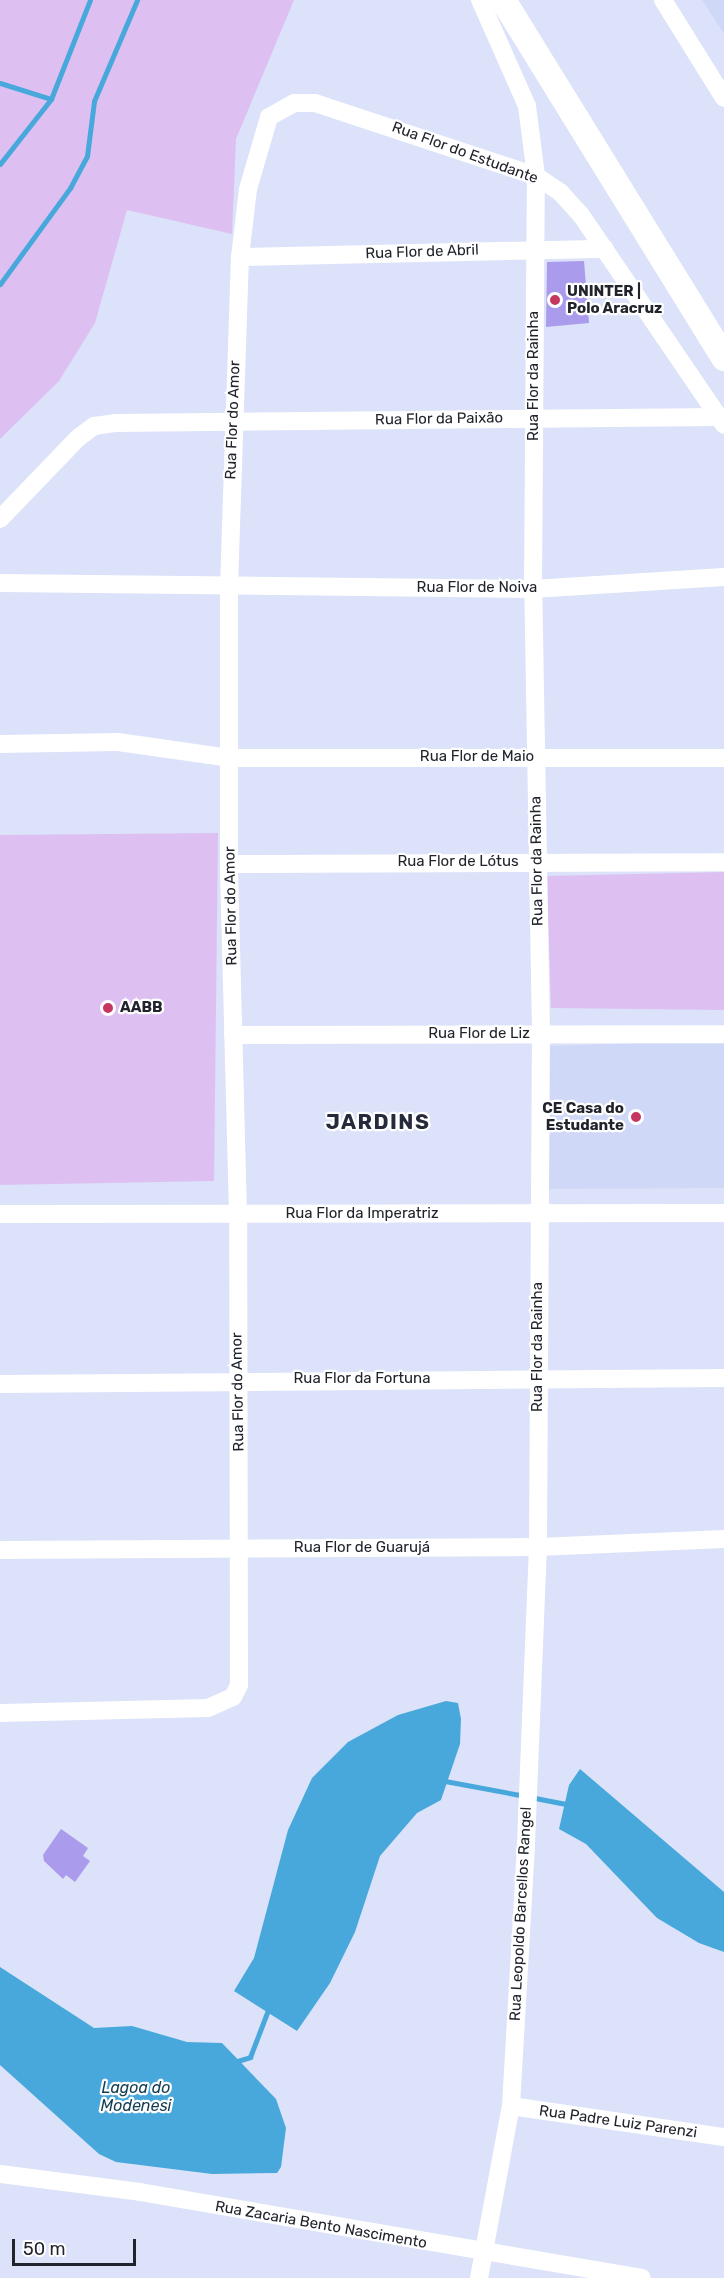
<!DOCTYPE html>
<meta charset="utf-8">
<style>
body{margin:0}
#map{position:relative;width:724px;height:2278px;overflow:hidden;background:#dbe2f9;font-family:Rubik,sans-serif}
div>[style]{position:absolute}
.built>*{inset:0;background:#d0d8f7}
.green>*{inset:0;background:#ddc0f1}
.water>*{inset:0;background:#48a8db}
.stream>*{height:5px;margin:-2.5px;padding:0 2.5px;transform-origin:2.5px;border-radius:2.5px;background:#48a8db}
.building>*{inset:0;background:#ab9bec}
.street>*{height:18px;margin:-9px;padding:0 9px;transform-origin:9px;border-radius:9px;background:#fff}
.secondary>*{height:26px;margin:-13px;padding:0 13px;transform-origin:13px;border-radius:13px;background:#fff}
.dots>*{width:16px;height:16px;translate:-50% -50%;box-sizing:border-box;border:3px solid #fff;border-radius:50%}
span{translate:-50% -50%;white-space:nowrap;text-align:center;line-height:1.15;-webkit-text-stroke:4.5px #fff;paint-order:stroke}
.street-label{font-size:15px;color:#22242d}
.poi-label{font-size:15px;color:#22242d;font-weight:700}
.left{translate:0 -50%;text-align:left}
.right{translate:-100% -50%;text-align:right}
.water-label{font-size:16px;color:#153e54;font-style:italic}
.district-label{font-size:21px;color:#262b3c;font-weight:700;letter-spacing:1.5px}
.scale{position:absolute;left:12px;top:2239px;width:124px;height:27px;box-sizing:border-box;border:3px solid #22242d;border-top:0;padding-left:8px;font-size:18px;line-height:21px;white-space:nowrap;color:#22242d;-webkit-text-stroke:4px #fff;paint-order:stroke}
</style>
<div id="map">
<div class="built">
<i style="clip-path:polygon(702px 0,724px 0,724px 34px)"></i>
<i style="clip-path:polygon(724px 1040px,724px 1188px,547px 1189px,550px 1046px)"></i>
</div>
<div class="green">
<i style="clip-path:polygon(0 0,294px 0,236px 139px,232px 234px,127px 210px,95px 323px,59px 381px,0 439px)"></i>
<i style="clip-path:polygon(218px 833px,214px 1181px,0 1185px,0 835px)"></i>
<i style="clip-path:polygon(724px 872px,724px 1010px,551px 1008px,547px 876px)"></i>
</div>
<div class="water">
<i style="clip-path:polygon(446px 1701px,458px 1703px,461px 1719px,460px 1744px,441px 1800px,417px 1813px,380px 1856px,355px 1932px,330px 1983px,297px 2031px,234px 1991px,254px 1958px,288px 1830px,312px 1778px,348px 1742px,398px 1715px)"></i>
<i style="clip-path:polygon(580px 1769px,724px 1892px,724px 1952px,699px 1943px,657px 1918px,586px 1844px,559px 1829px,569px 1785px)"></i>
<i style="clip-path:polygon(0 1967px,94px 2028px,132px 2026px,187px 2042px,222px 2043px,276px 2099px,286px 2128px,281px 2167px,277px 2173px,212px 2174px,116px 2162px,99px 2154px,0 2065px)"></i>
</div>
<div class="stream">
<i style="left:0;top:83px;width:53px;rotate:17.4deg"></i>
<i style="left:0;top:164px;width:83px;rotate:-51.9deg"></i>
<i style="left:51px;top:99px;width:106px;rotate:-68.5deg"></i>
<i style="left:0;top:284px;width:119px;rotate:-53.9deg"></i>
<i style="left:70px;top:188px;width:36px;rotate:-62deg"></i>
<i style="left:87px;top:156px;width:55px;rotate:-82.7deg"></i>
<i style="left:94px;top:101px;width:110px;rotate:-66.9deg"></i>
<i style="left:445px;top:1781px;width:76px;rotate:10.6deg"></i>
<i style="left:535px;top:1798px;width:38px;rotate:11deg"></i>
<i style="left:234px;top:2062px;width:17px;rotate:-17deg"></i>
<i style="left:250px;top:2057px;width:56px;rotate:-69deg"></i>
</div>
<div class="building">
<i style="clip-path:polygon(584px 261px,589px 323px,546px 327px,547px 262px)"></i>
<i style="clip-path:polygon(61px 1829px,88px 1848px,83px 1856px,90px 1861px,75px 1882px,66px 1875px,63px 1879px,44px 1861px,43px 1855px)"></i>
</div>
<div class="street">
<i style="left:663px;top:0;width:115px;rotate:58.1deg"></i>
<i style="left:240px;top:257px;width:365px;rotate:-1.3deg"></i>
<i style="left:0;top:519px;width:112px;rotate:-46.1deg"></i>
<i style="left:78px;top:438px;width:20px;rotate:-37deg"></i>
<i style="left:94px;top:426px;width:21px;rotate:-8deg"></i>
<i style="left:115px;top:423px;width:604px;rotate:-0.57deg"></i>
<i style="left:0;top:583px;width:533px;rotate:0.64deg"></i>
<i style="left:533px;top:589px;width:191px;rotate:-3.6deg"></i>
<i style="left:0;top:744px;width:118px;rotate:-1deg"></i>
<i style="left:118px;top:742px;width:114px;rotate:8.1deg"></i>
<i style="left:231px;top:758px;width:493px"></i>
<i style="left:229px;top:864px;width:495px;rotate:-0.2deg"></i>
<i style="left:233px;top:1035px;width:491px;rotate:-0.1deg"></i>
<i style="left:0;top:1214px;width:724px;rotate:-0.08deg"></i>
<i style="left:0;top:1384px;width:724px;rotate:-0.47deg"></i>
<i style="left:0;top:1550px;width:538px;rotate:-0.32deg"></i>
<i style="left:538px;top:1547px;width:186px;rotate:-2.5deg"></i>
<i style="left:0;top:1713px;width:208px;rotate:-1.4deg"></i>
<i style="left:208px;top:1708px;width:27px;rotate:-24deg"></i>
<i style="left:233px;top:1697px;width:13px;rotate:-63deg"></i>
<i style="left:239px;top:1685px;width:471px;rotate:-90.1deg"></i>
<i style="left:238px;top:1214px;width:350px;rotate:-91.5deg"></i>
<i style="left:229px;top:864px;width:277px;rotate:-90deg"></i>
<i style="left:229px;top:587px;width:330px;rotate:-88.1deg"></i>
<i style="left:240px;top:257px;width:68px;rotate:-83.3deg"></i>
<i style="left:248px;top:189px;width:75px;rotate:-73.7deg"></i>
<i style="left:269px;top:117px;width:29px;rotate:-29deg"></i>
<i style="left:294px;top:103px;width:21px"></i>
<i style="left:315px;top:103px;width:233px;rotate:18.3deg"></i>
<i style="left:536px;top:176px;width:30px;rotate:34deg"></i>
<i style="left:561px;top:193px;width:30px;rotate:48deg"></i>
<i style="left:581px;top:215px;width:254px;rotate:55.7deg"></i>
<i style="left:511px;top:2106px;width:215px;rotate:8.3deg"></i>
<i style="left:0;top:2174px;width:141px;rotate:7.3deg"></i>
<i style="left:140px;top:2192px;width:509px;rotate:9.72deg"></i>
<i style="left:479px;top:2278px;width:175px;rotate:-79.5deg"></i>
<i style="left:511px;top:2106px;width:262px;rotate:-86.7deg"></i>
<i style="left:526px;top:1844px;width:297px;rotate:-87.7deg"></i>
<i style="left:538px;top:1547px;width:514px;rotate:-89.67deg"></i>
<i style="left:541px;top:1033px;width:444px;rotate:-91deg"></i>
<i style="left:533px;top:589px;width:413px;rotate:-89.6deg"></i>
<i style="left:536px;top:176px;width:71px;rotate:-97.3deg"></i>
<i style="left:527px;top:106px;width:116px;rotate:-113.9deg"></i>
</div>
<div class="secondary">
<i style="left:503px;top:0;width:421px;rotate:58.3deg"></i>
</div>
<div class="dots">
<i style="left:555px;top:300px;background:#c53760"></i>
<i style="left:108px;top:1008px;background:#c53760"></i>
<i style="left:636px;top:1117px;background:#c53760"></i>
</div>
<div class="street-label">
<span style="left:465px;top:153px;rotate:20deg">Rua Flor do Estudante</span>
<span style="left:422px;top:252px;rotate:-2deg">Rua Flor de Abril</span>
<span style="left:534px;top:376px;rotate:-90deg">Rua Flor da Rainha</span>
<span style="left:439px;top:419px;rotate:-1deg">Rua Flor da Paixão</span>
<span style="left:233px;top:420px;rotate:-88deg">Rua Flor do Amor</span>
<span style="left:477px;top:588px">Rua Flor de Noiva</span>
<span style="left:477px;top:757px">Rua Flor de Maio</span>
<span style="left:537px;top:861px;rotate:-91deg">Rua Flor da Rainha</span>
<span style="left:458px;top:862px">Rua Flor de Lótus</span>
<span style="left:231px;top:906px;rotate:-91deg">Rua Flor do Amor</span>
<span style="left:479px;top:1034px">Rua Flor de Liz</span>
<span style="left:362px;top:1214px">Rua Flor da Imperatriz</span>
<span style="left:538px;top:1347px;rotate:-90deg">Rua Flor da Rainha</span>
<span style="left:362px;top:1379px">Rua Flor da Fortuna</span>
<span style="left:238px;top:1392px;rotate:-91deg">Rua Flor do Amor</span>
<span style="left:362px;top:1548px">Rua Flor de Guarujá</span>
<span style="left:521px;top:1914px;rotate:-87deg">Rua Leopoldo Barcellos Rangel</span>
<span style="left:618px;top:2122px;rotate:8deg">Rua Padre Luiz Parenzi</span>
<span style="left:321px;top:2225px;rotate:10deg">Rua Zacaria Bento Nascimento</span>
</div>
<div class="poi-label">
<span class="left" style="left:567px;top:300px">UNINTER |<br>Polo Aracruz</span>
<span class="left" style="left:120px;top:1008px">AABB</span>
<span class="right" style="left:624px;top:1117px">CE Casa do<br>Estudante</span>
</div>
<div class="water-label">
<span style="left:136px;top:2097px">Lagoa do<br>Modenesi</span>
</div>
<div class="district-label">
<span style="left:378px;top:1122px">JARDINS</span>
</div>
<div class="scale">50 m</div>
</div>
